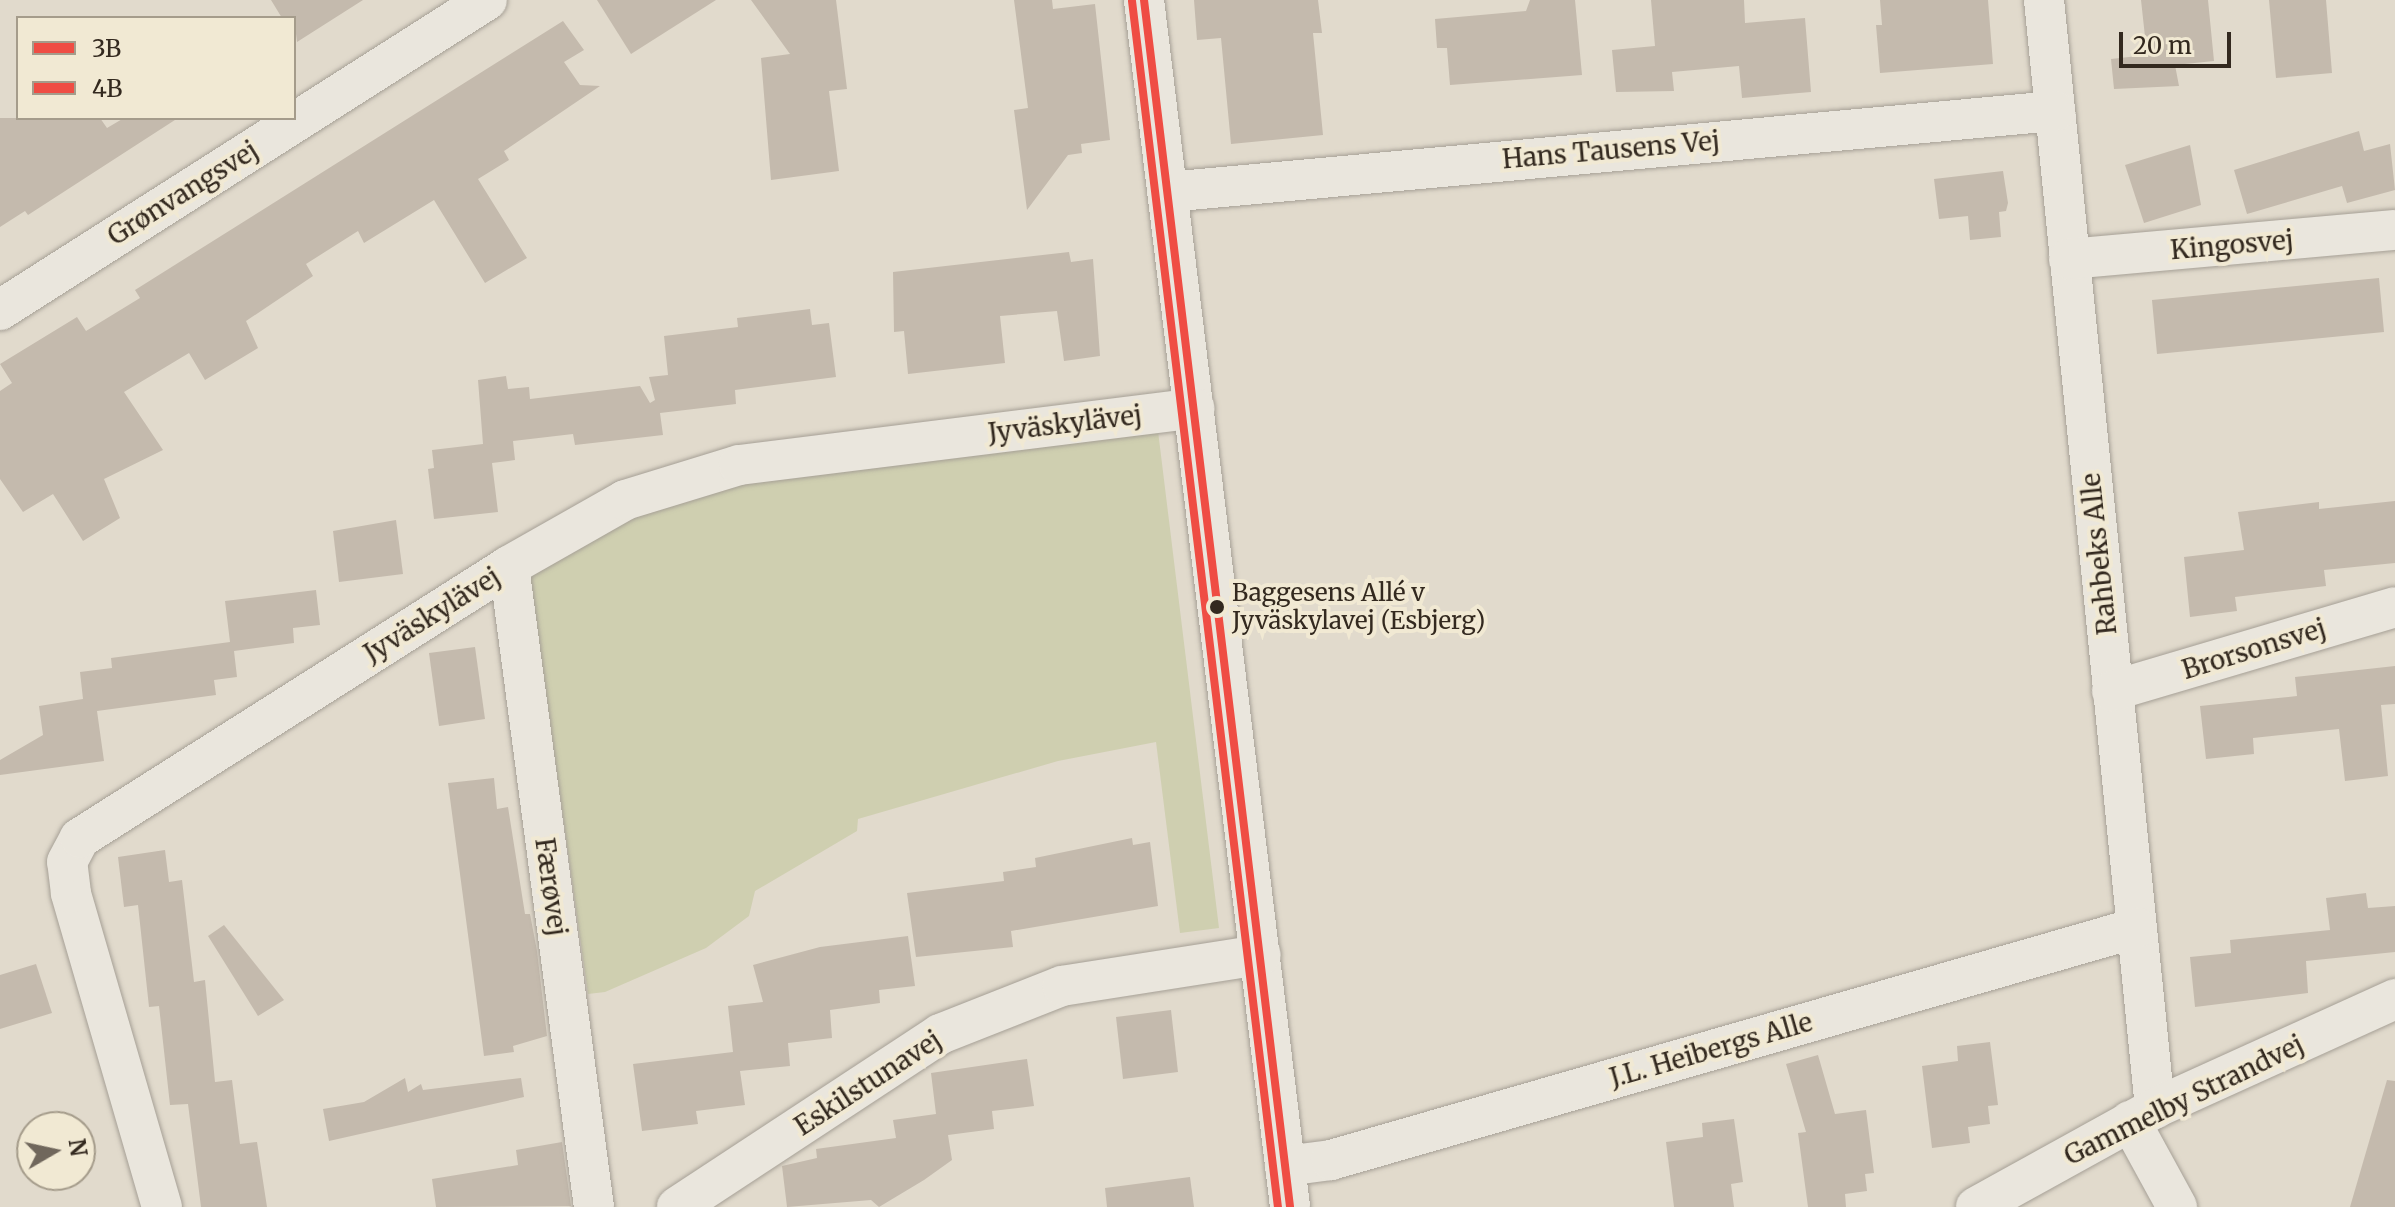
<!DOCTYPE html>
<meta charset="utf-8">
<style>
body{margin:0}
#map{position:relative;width:2395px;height:1207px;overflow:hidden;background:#e1dacc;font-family:Merriweather,serif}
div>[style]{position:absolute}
.green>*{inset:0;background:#cfcfb0}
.building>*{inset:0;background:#c4baad}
.roads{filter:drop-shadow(0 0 2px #a6a096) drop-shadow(0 0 2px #a6a096)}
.street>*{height:40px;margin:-20px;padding:0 20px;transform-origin:20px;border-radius:20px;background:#eae6dd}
.bus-1>*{height:8px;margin:-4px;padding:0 4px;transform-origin:4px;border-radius:4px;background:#ef4d44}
.bus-2>*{height:8px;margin:-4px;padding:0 4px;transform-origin:4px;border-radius:4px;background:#ef4d44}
.dots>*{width:22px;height:22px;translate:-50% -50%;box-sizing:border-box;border:4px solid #f1e9d3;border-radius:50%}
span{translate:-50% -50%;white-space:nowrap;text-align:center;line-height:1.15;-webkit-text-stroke:8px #f1e9d3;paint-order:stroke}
.bus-label{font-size:24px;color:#33291f}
.left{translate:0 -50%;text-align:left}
.street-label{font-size:26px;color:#33291f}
.legend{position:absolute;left:16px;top:16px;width:280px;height:104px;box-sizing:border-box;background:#f1e9d3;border:2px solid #a59c8b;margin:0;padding:10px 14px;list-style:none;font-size:24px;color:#33291f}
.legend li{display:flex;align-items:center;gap:16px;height:40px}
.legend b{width:40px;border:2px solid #a59c8b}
.north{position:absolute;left:16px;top:1111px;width:80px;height:80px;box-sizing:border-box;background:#f1e9d3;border:2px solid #a59c8b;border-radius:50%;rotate:81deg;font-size:22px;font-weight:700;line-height:32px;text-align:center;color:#33291f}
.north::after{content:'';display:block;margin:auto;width:28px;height:36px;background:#70675c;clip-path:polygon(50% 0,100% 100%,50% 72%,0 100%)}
.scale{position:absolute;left:2119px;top:32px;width:112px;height:36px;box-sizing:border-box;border:4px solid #33291f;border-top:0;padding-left:10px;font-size:24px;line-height:28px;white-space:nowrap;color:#33291f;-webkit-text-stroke:6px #f1e9d3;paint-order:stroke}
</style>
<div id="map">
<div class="green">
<i style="clip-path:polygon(1158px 431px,1219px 928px,1180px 933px,1156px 742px,1058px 761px,858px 819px,857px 831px,755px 891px,749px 916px,706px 948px,605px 992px,588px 994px,529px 575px,584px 541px,655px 509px,725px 487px)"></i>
</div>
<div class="building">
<i style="clip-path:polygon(271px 0,363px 0,297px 42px,294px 18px,282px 18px)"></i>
<i style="clip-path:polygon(597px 0,716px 0,631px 54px)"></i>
<i style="clip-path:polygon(751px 0,836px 0,847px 89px,829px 91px,839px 171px,771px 180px,761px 58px,790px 54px)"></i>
<i style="clip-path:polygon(1014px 0,1052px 0,1053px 9px,1095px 4px,1110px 140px,1081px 144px,1082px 153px,1068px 155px,1027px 210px,1014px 110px,1028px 108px)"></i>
<i style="clip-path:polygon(1194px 0,1318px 0,1322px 33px,1313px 33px,1323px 135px,1231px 144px,1221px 38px,1197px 40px)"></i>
<i style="clip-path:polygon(1530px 0,1575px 0,1582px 75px,1450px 85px,1447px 48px,1437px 48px,1435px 19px,1526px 11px)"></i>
<i style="clip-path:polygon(1651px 0,1744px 0,1745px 23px,1805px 18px,1811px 92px,1742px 98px,1739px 66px,1672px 72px,1674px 91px,1616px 92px,1612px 50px,1655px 46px)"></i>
<i style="clip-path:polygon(1880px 0,1988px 0,1993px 64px,1880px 73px,1876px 25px,1882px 25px)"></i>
<i style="clip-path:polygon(2141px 0,2208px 0,2214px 61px,2175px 65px,2179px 86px,2114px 89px,2111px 59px,2147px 55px)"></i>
<i style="clip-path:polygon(2269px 0,2326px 0,2332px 73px,2276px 78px)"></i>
<i style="clip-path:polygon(563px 21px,584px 50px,564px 62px,580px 85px,600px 86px,504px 151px,509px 160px,478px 179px,527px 258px,485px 283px,434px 200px,364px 243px,358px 231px,306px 264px,313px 276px,246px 321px,258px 348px,205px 380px,189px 353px,124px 392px,163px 450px,104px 479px,120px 518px,83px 541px,53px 494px,23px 512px,0 479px,0 391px,12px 383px,0 364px,77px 317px,86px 331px,140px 298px,135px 290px)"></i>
<i style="clip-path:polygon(0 118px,100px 118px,107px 128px,124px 118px,178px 118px,28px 215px,25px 211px,0 227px)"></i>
<i style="clip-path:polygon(2359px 131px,2364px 151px,2390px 144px,2395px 190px,2347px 203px,2342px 186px,2247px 214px,2234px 170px)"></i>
<i style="clip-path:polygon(2190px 145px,2201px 205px,2144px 223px,2125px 165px)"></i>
<i style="clip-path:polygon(2003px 171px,2008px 203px,2006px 211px,1999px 212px,2001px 237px,1970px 240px,1968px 216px,1939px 219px,1934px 179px)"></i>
<i style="clip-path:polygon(1069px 252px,1071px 262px,1093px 259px,1100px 356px,1064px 361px,1057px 311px,1000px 316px,1005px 363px,908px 374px,904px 331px,894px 332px,893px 272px)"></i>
<i style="clip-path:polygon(2379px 278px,2384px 332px,2157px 354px,2152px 300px)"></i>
<i style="clip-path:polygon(810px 309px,812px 325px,829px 323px,836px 377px,735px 390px,736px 404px,660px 413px,663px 435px,575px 445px,573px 434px,513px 441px,515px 460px,492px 463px,498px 512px,434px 519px,428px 469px,434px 468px,432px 450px,483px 444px,478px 380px,506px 376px,508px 389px,529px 387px,530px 399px,640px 386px,650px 403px,655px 400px,649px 377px,668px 375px,664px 336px,738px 327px,737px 318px)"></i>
<i style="clip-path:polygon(2395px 501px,2395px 563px,2324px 570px,2326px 586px,2235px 597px,2237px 611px,2190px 617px,2184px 557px,2244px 550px,2238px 512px,2319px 502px,2319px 509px)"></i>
<i style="clip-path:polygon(396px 520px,403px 574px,339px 582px,333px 531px)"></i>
<i style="clip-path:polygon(316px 590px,320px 625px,293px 628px,294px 643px,234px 651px,237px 677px,214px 680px,216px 695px,97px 711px,104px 761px,0 775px,0 760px,43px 735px,39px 706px,83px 699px,80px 672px,112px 668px,111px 658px,230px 642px,225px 601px)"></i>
<i style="clip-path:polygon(475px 647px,485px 719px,439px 726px,429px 653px)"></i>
<i style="clip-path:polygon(2395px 666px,2395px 704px,2381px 705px,2388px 776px,2345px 781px,2339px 729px,2253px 738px,2254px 754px,2206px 759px,2200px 706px,2297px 696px,2295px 677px)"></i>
<i style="clip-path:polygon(494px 778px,497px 809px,508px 807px,525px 914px,530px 914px,537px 951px,547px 1036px,513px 1046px,514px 1052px,484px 1056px,448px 783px)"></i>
<i style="clip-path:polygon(1132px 838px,1133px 845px,1150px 842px,1158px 906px,1011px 931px,1013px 947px,916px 957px,907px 893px,1004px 881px,1003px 872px,1036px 867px,1035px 858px)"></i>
<i style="clip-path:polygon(165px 850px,169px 882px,182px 880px,194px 982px,205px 980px,215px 1082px,232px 1080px,240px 1144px,257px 1142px,267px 1207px,201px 1207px,188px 1104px,170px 1105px,159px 1006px,149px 1007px,138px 905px,124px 907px,118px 857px)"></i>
<i style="clip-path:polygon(2366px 893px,2368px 908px,2395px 906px,2395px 952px,2306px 961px,2308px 993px,2195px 1007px,2190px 957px,2231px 953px,2230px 940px,2330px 930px,2326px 898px)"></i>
<i style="clip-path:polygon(224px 925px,284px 1000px,258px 1016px,208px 936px)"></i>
<i style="clip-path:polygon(908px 936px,915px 986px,879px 990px,880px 1003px,830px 1010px,832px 1038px,788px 1043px,790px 1066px,740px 1071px,745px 1105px,696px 1111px,698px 1124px,642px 1131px,633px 1064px,733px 1052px,728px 1006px,763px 1002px,753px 965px,820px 947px)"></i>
<i style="clip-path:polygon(36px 964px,52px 1013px,0 1029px,0 975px)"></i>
<i style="clip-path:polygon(1171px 1010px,1178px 1072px,1123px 1079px,1116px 1017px)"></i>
<i style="clip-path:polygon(1990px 1042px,1998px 1105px,1988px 1106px,1990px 1124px,1968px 1127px,1970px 1143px,1932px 1148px,1922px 1066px,1958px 1061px,1957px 1046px)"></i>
<i style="clip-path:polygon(1818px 1055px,1835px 1114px,1866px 1110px,1874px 1173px,1865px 1174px,1867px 1191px,1845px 1194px,1846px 1207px,1808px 1207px,1798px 1133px,1806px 1132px,1786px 1064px)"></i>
<i style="clip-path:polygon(1027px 1059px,1034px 1106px,992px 1111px,994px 1129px,948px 1135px,952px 1160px,924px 1180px,879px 1207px,871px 1200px,787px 1207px,782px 1166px,817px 1158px,816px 1149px,896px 1138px,893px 1120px,936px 1114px,931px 1073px)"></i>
<i style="clip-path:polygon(405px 1078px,408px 1092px,421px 1084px,423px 1090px,521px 1078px,524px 1097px,329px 1141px,323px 1109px,364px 1102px)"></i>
<i style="clip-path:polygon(2387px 1080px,2395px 1081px,2395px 1207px,2350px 1207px)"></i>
<i style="clip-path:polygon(1734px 1119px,1743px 1182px,1731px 1184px,1734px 1207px,1674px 1207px,1666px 1142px,1703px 1137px,1702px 1123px)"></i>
<i style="clip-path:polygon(562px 1142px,571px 1206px,436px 1207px,432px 1179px,518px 1165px,516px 1150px)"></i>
<i style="clip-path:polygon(1190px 1177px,1194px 1207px,1107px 1207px,1105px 1188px)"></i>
</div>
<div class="roads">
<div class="street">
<i style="left:1144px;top:0;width:1216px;rotate:83.1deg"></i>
<i style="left:2044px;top:0;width:1114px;rotate:84.28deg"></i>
<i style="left:1168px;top:192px;width:891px;rotate:-5.22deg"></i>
<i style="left:2069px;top:259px;width:327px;rotate:-5.1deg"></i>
<i style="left:0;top:310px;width:577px;rotate:-32.48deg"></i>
<i style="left:509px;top:566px;width:647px;rotate:82.45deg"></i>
<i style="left:2112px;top:691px;width:295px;rotate:-16.5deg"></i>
<i style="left:2130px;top:1121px;width:98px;rotate:61.3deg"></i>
<i style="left:1285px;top:1166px;width:46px;rotate:-7.4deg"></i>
<i style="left:1331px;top:1160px;width:838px;rotate:-16.08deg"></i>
<i style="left:162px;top:1207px;width:327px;rotate:-106.2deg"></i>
<i style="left:71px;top:893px;width:31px;rotate:-97deg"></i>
<i style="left:67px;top:862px;width:27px;rotate:-62deg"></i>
<i style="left:80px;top:838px;width:508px;rotate:-32.38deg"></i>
<i style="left:509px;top:566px;width:133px;rotate:-29.6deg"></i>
<i style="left:625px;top:500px;width:119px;rotate:-17.1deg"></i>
<i style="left:739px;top:465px;width:459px;rotate:-7.1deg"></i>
<i style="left:677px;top:1207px;width:315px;rotate:-33.3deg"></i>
<i style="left:940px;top:1034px;width:131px;rotate:-21.5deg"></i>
<i style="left:1062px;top:986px;width:201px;rotate:-8.9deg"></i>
<i style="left:1976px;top:1207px;width:205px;rotate:-28.9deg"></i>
<i style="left:2155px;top:1108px;width:264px;rotate:-24.4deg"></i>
</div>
</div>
<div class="bus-1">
<i style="left:1144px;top:0;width:1216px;rotate:83.1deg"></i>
</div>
<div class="bus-2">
<i style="left:1132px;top:1px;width:1215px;rotate:83.1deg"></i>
</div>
<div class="dots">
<i style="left:1217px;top:607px;background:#33291f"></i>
</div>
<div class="bus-label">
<span class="left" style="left:1232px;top:607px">Baggesens Allé v<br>Jyväskylavej (Esbjerg)</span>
</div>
<div class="street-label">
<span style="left:1611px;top:150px;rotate:-5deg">Hans Tausens Vej</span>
<span style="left:183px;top:193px;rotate:-32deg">Grønvangsvej</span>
<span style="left:2232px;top:245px;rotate:-5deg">Kingosvej</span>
<span style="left:1065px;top:424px;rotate:-7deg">Jyväskylävej</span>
<span style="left:2099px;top:554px;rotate:-96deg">Rahbeks Alle</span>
<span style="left:432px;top:615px;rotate:-32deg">Jyväskylävej</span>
<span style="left:2254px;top:649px;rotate:-17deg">Brorsonsvej</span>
<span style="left:551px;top:887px;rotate:82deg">Færøvej</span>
<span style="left:1711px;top:1050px;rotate:-16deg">J.L. Heibergs Alle</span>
<span style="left:868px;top:1083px;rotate:-33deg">Eskilstunavej</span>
<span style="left:2184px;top:1100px;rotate:-26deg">Gammelby Strandvej</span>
</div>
<ul class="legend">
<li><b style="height:10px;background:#ef4d44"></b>3B</li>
<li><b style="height:10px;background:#ef4d44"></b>4B</li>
</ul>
<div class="north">N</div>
<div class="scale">20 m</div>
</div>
